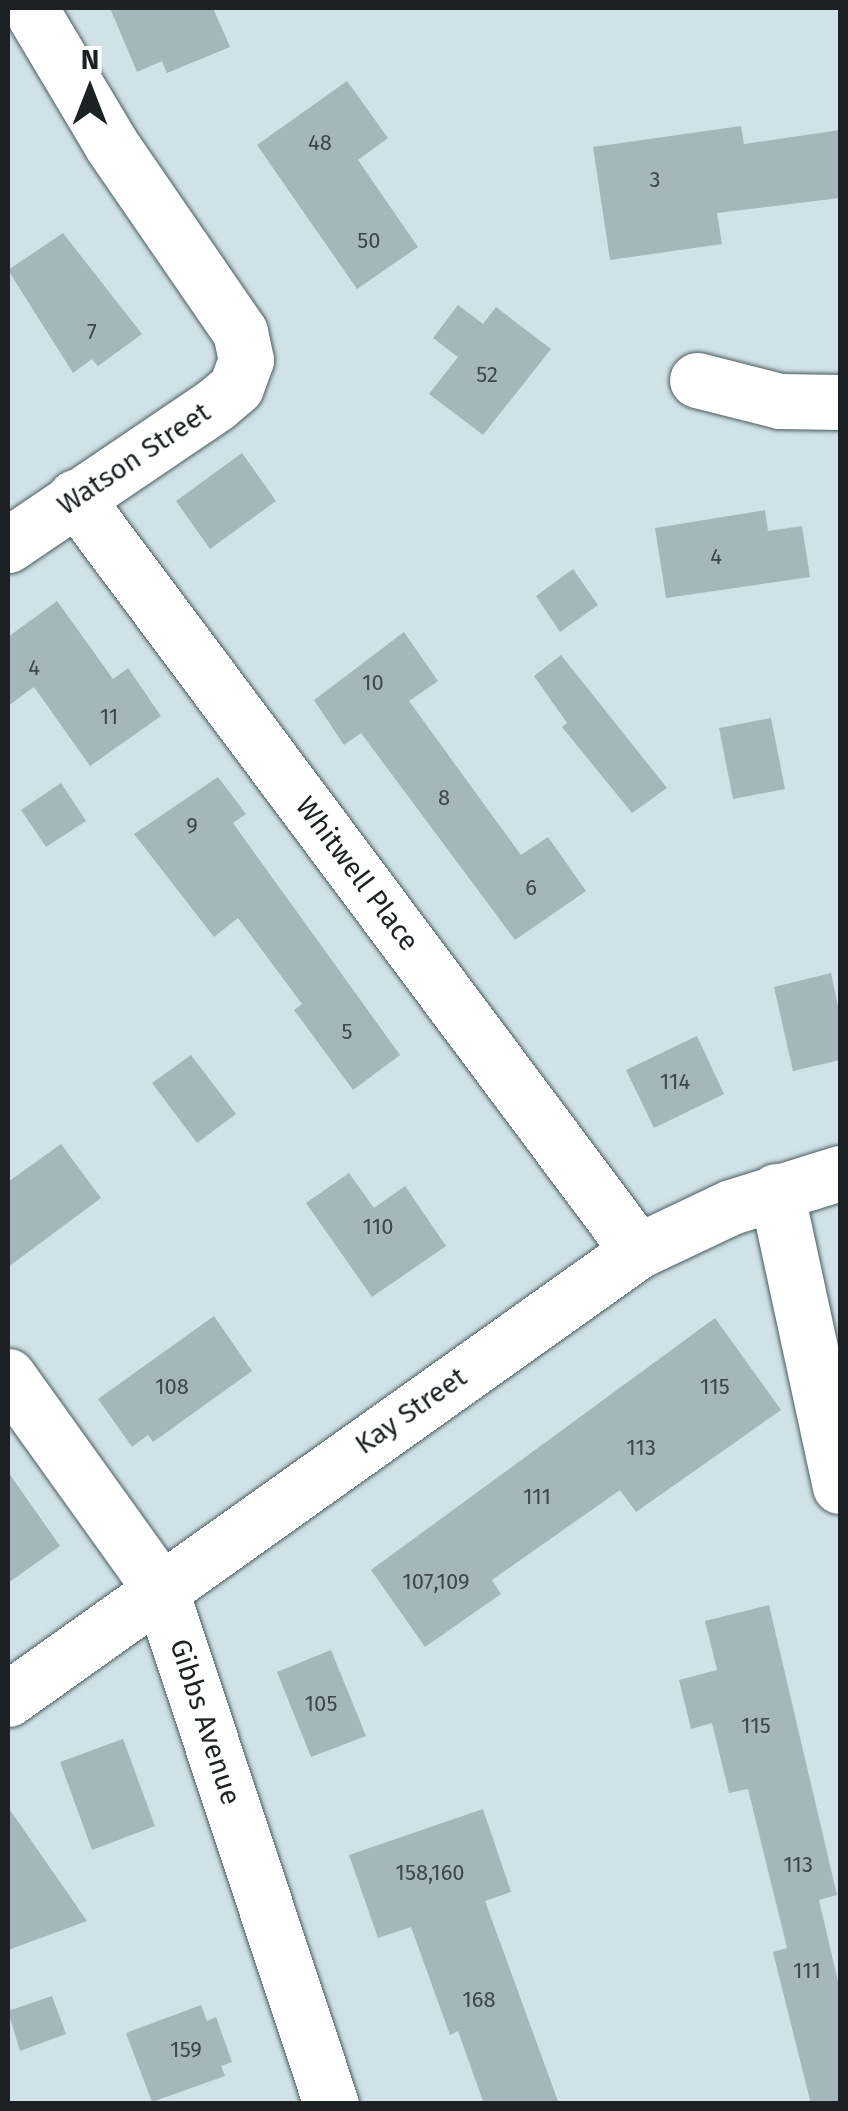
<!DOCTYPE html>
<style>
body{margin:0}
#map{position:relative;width:848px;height:2111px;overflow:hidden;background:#d0e2e7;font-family:"Fira Sans",sans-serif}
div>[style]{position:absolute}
.building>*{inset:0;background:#a5b7bb}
.roads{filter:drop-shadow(0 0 2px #4b5b5f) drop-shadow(0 0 2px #4b5b5f)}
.minor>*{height:55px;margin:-27.5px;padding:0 27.5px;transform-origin:27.5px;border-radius:27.5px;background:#fff}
span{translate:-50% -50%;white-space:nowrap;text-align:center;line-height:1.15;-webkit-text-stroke:9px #fff;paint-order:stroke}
.number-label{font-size:22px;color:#3e474a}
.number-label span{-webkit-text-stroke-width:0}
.street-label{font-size:28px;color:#1c2224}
.frame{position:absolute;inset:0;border:10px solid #1c2224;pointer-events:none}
.north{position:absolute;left:40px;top:40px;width:100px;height:100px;-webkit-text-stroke:8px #fff;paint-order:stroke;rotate:0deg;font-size:28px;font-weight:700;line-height:40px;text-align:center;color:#1c2224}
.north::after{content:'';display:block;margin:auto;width:35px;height:45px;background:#1c2224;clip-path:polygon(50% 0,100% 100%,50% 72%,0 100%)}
</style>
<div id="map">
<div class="building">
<i style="clip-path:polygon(110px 8px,213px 8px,230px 47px,167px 73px,162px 61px,137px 72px)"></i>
<i style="clip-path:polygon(347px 81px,388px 138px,358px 160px,418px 247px,357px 289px,257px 145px)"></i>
<i style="clip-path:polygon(741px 126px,744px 144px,840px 130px,840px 198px,717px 213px,722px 244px,610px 260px,593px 147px)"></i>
<i style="clip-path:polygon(63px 233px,142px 334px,98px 366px,92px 359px,73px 373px,8px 270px)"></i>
<i style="clip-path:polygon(458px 305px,483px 324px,496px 307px,551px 349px,483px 435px,429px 394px,458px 357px,433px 338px)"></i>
<i style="clip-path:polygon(242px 453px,276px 501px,210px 549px,176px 501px)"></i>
<i style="clip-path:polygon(765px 510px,768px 531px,802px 526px,810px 577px,666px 598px,655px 528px)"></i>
<i style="clip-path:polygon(573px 569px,598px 605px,560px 632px,536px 596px)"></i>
<i style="clip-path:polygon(57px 601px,113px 679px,128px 668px,161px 716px,90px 766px,34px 687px,8px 706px,8px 637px)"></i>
<i style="clip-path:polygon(404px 632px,438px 681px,409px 701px,521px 855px,548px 837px,586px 891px,515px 940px,361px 733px,344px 745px,314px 700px)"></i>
<i style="clip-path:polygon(561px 655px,667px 788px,632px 813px,562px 727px,567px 723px,534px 676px)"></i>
<i style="clip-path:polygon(771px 718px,785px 789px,733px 799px,719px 728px)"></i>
<i style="clip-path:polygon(218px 777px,246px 814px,233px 823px,400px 1055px,353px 1090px,294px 1010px,302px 1004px,238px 918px,214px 937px,134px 834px)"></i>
<i style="clip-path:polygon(61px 783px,86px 821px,46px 847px,21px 810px)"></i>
<i style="clip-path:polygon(831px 973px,840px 1016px,840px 1060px,793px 1071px,774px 987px)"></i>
<i style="clip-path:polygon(697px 1036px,724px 1094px,654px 1128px,626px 1070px)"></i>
<i style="clip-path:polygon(191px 1055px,236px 1114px,197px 1143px,152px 1083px)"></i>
<i style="clip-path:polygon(61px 1144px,101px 1198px,8px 1267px,8px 1182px)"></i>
<i style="clip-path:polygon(349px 1173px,374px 1208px,405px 1186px,446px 1246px,372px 1297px,306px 1203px)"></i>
<i style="clip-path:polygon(214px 1316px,252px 1371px,153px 1442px,148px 1435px,132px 1447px,98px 1399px)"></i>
<i style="clip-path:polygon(715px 1318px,781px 1410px,636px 1512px,620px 1490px,492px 1580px,501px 1594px,425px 1647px,371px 1570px)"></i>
<i style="clip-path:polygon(8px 1472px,60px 1546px,8px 1583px)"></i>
<i style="clip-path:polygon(769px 1605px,837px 1895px,819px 1900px,840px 1990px,840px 2104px,811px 2104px,773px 1952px,787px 1948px,748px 1789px,729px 1793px,712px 1723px,691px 1729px,679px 1680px,717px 1670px,705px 1621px)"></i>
<i style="clip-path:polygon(331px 1650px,366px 1736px,311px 1757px,277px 1672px)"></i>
<i style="clip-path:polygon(123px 1739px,155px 1826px,92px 1850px,60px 1762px)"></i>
<i style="clip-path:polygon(8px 1807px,87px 1921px,8px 1950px)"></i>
<i style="clip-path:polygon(483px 1809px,511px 1892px,485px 1901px,559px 2104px,484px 2104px,458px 2031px,450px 2035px,411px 1927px,378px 1938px,349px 1855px)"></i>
<i style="clip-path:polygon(52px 1996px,66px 2034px,20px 2051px,8px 2011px)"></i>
<i style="clip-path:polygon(201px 2005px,207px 2021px,216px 2017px,232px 2062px,221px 2066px,225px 2076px,152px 2102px,126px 2033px)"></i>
</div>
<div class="roads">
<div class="minor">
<i style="left:697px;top:380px;width:86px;rotate:14.2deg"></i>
<i style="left:780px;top:401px;width:60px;rotate:1deg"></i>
<i style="left:75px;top:497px;width:941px;rotate:53.25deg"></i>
<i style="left:8px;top:545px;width:251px;rotate:-34.1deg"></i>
<i style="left:216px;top:404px;width:26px;rotate:-40deg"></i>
<i style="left:236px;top:387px;width:29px;rotate:-70deg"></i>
<i style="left:246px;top:360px;width:29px;rotate:-102deg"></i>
<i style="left:240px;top:332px;width:228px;rotate:-124.5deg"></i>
<i style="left:111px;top:144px;width:158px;rotate:-120.8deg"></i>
<i style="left:776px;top:1191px;width:302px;rotate:77.8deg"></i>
<i style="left:8px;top:1376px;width:261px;rotate:54.4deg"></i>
<i style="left:160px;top:1588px;width:544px;rotate:71.67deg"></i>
<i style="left:8px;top:1699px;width:773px;rotate:-35.42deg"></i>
<i style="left:638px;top:1251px;width:103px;rotate:-25.3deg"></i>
<i style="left:731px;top:1207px;width:114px;rotate:-17.3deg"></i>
</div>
</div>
<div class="number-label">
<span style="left:320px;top:143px">48</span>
<span style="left:655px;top:180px">3</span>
<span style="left:369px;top:241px">50</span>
<span style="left:92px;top:332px">7</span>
<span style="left:487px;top:375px">52</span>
<span style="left:716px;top:557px">4</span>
<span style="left:34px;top:668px">4</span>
<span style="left:373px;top:683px">10</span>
<span style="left:109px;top:717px">11</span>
<span style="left:444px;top:798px">8</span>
<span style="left:192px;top:826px">9</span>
<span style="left:531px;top:888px">6</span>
<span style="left:347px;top:1032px">5</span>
<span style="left:675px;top:1082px">114</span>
<span style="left:378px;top:1227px">110</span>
<span style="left:172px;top:1387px">108</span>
<span style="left:715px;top:1387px">115</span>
<span style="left:641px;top:1448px">113</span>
<span style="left:537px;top:1497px">111</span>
<span style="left:436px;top:1582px">107,109</span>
<span style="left:321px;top:1704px">105</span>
<span style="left:756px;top:1726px">115</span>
<span style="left:798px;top:1865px">113</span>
<span style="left:430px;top:1873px">158,160</span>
<span style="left:807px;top:1971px">111</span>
<span style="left:479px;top:2000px">168</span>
<span style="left:186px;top:2050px">159</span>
</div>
<div class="street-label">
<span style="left:134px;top:459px;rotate:-34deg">Watson Street</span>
<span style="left:357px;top:874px;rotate:53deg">Whitwell Place</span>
<span style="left:411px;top:1411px;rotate:-35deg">Kay Street</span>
<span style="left:205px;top:1722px;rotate:72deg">Gibbs Avenue</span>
</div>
<div class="frame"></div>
<div class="north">N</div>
</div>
